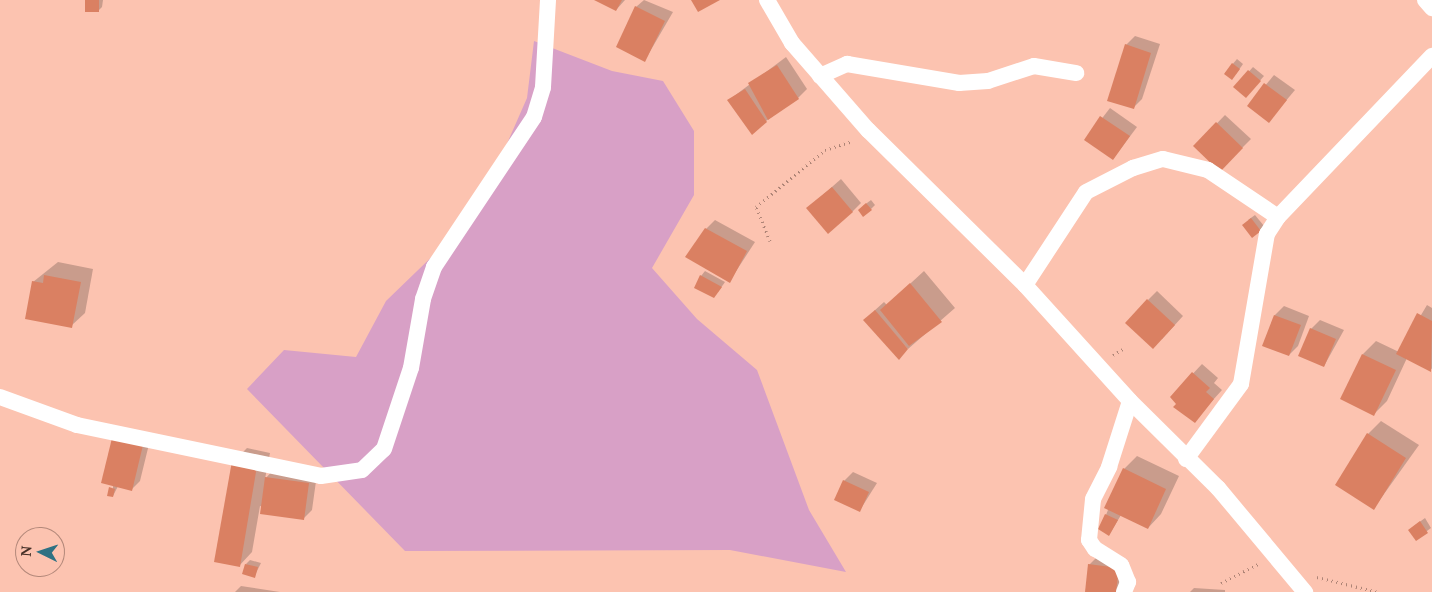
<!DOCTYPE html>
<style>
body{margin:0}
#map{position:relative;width:1432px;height:592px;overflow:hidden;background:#fcc3b0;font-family:"PT Serif",serif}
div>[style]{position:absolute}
.green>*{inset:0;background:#d8a0c6}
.shadow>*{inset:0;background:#0003}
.building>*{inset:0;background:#da8062}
.path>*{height:3px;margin-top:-1.5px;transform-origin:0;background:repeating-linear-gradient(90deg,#ae8476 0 1px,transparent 0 5px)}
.street>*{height:16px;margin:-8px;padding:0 8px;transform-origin:8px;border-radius:8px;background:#fff}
span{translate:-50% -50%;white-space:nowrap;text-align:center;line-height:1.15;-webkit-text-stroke:4.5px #fcc3b0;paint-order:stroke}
.north{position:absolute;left:15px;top:527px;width:50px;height:50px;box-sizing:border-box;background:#fcc3b0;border:1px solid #b3887a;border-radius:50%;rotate:274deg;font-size:14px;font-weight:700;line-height:20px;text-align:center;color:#463028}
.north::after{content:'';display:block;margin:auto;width:18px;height:22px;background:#2f7183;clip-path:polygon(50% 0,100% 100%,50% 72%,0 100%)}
</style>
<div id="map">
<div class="green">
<i style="clip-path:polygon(534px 41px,612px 71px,663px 81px,694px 131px,694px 195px,652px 268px,697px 319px,757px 370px,809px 510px,846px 572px,730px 550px,405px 551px,247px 389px,284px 350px,356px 357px,386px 301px,476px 214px,527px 98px)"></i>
</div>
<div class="shadow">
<i style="clip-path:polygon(87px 0,103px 0,102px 7px,98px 11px)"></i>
<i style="clip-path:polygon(597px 0,625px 0,616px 10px)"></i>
<i style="clip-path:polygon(644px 0,673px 12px,645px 60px,636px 7px)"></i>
<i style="clip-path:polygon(1135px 36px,1160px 44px,1142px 99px,1133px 108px,1126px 45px)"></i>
<i style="clip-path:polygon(786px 57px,807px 89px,798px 98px,766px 121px,729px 100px)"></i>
<i style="clip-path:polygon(1237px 59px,1243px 64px,1236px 74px,1225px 73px)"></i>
<i style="clip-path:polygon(1253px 67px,1264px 76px,1250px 92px,1235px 87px)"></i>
<i style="clip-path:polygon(1274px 75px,1295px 90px,1269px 121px,1248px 106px)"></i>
<i style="clip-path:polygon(1110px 108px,1137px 127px,1113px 159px,1086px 139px)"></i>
<i style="clip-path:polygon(1225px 115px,1251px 139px,1220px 170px,1195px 146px)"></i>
<i style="clip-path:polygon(841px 179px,861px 203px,852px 212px,808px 208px)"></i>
<i style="clip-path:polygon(871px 200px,875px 205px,871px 209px,863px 206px)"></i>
<i style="clip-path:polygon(1255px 215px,1264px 226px,1260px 230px,1248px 220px)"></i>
<i style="clip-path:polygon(715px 220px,755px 242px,729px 282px,706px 229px)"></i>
<i style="clip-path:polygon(58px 262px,93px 269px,85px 313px,71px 326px,33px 282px)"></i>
<i style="clip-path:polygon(705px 271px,725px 282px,718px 292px,701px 276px)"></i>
<i style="clip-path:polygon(924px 271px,955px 308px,908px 349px,874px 311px,884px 302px,887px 305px)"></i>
<i style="clip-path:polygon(1157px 291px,1183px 316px,1162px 339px,1148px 300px)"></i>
<i style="clip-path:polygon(1427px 305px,1432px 308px,1432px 369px,1407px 358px,1387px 401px,1374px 414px,1363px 354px,1376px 341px,1399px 352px)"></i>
<i style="clip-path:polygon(1284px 306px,1309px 316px,1298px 346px,1289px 355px,1264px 345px,1275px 315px)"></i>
<i style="clip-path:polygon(1320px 320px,1344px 330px,1324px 366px,1311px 329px)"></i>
<i style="clip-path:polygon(1202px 364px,1218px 378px,1214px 383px,1222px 390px,1194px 421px,1171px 397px)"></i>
<i style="clip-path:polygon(1381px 421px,1419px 445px,1374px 508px,1368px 434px)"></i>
<i style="clip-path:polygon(151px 436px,140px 481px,131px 490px,118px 486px,113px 496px,113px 485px,102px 482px)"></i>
<i style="clip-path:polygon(247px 448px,270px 453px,265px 479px,275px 468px,317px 474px,312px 510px,303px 519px,260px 506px,252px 552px,239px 566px,233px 462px)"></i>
<i style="clip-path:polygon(1137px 456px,1179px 476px,1161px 514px,1148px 528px,1121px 515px,1109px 535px,1106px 515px,1124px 469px)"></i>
<i style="clip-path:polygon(853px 472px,877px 483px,860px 510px,844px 481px)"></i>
<i style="clip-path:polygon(1425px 518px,1431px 528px,1416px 539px,1414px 526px)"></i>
<i style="clip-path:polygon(1098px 556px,1127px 559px,1124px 585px,1117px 592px,1098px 592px,1089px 565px)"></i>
<i style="clip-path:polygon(250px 560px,261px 563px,254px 577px,246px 564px)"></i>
<i style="clip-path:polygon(241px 586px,280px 592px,235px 592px)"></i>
<i style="clip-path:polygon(1194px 588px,1225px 590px,1225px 592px,1190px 592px)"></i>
</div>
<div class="building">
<i style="clip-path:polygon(85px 0,99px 0,99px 12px,85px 12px)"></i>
<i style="clip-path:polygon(594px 0,622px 0,616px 11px)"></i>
<i style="clip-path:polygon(691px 0,720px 0,698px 12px)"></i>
<i style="clip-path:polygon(635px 6px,665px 21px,645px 62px,616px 47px)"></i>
<i style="clip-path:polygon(1125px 44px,1151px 53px,1134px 109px,1107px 101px)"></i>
<i style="clip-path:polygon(1232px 63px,1240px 69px,1232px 80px,1224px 74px)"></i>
<i style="clip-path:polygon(777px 65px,799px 99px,768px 120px,748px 83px)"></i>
<i style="clip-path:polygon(1248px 70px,1261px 81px,1246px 98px,1233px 87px)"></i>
<i style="clip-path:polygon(1264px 83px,1287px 100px,1269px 123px,1247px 106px)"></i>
<i style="clip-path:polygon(745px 89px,767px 122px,752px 135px,727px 100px)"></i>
<i style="clip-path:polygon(1100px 116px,1130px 136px,1113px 160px,1084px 140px)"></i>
<i style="clip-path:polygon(1216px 122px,1243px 148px,1220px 172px,1193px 146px)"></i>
<i style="clip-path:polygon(832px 187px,853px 212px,828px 234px,806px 208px)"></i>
<i style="clip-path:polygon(866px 203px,872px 210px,863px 217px,858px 210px)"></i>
<i style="clip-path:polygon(1251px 218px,1261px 231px,1252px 238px,1242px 225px)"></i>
<i style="clip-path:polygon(705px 228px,747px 251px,730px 283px,685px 257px)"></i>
<i style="clip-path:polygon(44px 275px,81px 282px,72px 328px,25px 319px,32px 281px,43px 283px)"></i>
<i style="clip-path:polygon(700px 275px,722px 287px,714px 298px,694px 288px)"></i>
<i style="clip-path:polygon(910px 283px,942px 322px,909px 346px,880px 310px)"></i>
<i style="clip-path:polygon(1147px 299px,1175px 325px,1153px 349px,1125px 323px)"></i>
<i style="clip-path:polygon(875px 310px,908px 349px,899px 360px,863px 320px)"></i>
<i style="clip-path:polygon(1417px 313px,1432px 321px,1431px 372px,1396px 354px)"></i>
<i style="clip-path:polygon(1274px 315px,1301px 325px,1289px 356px,1262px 346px)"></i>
<i style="clip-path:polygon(1310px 328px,1336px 339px,1324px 367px,1298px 356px)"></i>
<i style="clip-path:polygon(1362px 354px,1396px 370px,1374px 416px,1340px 399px)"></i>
<i style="clip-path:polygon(1192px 372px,1210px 388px,1206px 392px,1214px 399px,1195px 423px,1173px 407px,1176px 404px,1170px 397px)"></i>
<i style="clip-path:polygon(1367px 433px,1406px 458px,1374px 510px,1335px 485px)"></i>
<i style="clip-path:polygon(112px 438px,143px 445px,132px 491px,101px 483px)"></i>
<i style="clip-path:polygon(232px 461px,257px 466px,240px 567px,214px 562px)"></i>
<i style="clip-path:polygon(1123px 468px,1166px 489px,1148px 529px,1104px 508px)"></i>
<i style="clip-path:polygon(265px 477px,309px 483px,304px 520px,260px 514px)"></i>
<i style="clip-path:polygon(843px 480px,869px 492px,860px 512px,834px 500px)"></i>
<i style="clip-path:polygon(109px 487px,115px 489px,113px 497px,107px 496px)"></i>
<i style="clip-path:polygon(1105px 514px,1118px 520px,1109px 536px,1098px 529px)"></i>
<i style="clip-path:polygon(1420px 521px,1428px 533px,1416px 541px,1408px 530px)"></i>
<i style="clip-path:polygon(245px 564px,258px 567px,255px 578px,242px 574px)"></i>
<i style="clip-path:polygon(1088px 564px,1119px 568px,1116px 592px,1085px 592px)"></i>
</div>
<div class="path">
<i style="left:770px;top:241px;width:37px;rotate:-112deg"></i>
<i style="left:756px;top:207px;width:89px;rotate:-39.6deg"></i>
<i style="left:825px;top:150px;width:29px;rotate:-18deg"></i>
<i style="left:1113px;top:355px;width:12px;rotate:-31deg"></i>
<i style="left:1317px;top:577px;width:63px;rotate:13.8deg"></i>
<i style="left:1221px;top:583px;width:42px;rotate:-27.2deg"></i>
</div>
<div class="street">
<i style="left:767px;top:0;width:50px;rotate:59.8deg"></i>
<i style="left:792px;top:43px;width:116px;rotate:48.9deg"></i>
<i style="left:868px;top:130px;width:221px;rotate:44.6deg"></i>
<i style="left:1025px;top:285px;width:156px;rotate:47.8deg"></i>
<i style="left:1130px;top:401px;width:124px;rotate:44.7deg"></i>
<i style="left:1218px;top:488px;width:136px;rotate:50.1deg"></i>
<i style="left:1425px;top:0;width:11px;rotate:49deg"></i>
<i style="left:820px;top:76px;width:30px;rotate:-24deg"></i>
<i style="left:847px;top:64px;width:114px;rotate:9.6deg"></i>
<i style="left:959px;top:83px;width:29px;rotate:-4deg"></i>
<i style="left:988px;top:81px;width:48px;rotate:-18.1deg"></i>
<i style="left:1034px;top:66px;width:43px;rotate:9.5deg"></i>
<i style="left:1025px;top:285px;width:111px;rotate:-56.7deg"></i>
<i style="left:1086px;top:192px;width:53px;rotate:-27.1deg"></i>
<i style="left:1133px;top:168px;width:31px;rotate:-17deg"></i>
<i style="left:1163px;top:159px;width:46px;rotate:13.7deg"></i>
<i style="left:1208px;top:170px;width:84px;rotate:33.9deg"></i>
<i style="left:0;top:397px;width:82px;rotate:20deg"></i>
<i style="left:77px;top:425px;width:249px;rotate:11.8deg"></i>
<i style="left:321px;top:476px;width:41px;rotate:-8.3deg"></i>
<i style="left:362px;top:470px;width:30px;rotate:-44deg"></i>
<i style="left:384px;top:449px;width:85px;rotate:-71.6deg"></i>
<i style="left:411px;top:368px;width:70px;rotate:-80.1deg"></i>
<i style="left:423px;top:299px;width:34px;rotate:-71deg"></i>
<i style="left:434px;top:267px;width:180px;rotate:-56.3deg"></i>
<i style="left:534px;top:117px;width:31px;rotate:-73deg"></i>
<i style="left:543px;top:87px;width:87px;rotate:-86.7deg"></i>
<i style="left:1186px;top:459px;width:93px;rotate:-53.7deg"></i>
<i style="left:1241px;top:384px;width:152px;rotate:-80.2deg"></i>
<i style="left:1267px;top:234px;width:20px;rotate:-57deg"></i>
<i style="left:1278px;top:217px;width:223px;rotate:-46.3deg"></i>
<i style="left:1124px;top:592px;width:11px;rotate:-68deg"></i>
<i style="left:1128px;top:582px;width:18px;rotate:-112deg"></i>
<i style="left:1121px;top:565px;width:31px;rotate:-148deg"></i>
<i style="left:1095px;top:549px;width:11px;rotate:-124deg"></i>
<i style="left:1089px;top:540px;width:41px;rotate:-84.4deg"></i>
<i style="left:1093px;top:499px;width:36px;rotate:-63deg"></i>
<i style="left:1109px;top:467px;width:69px;rotate:-72.3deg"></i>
</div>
<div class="north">N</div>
</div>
